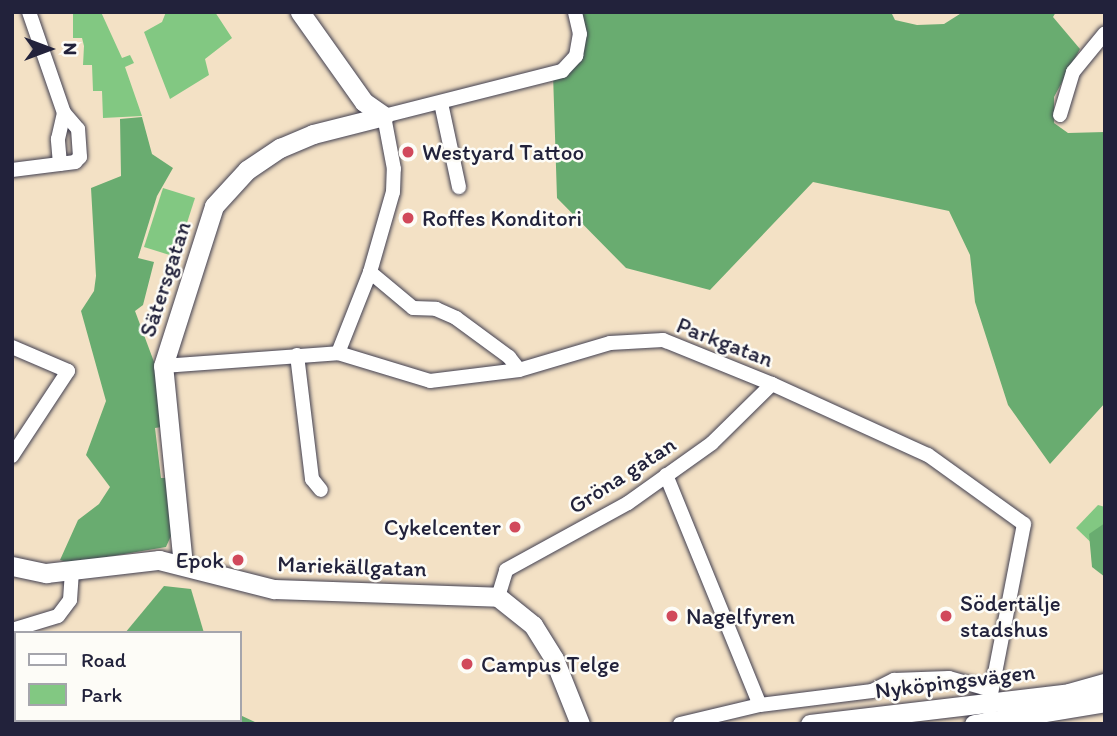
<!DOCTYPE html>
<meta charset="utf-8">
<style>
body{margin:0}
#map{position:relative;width:1117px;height:736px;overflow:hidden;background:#f3e1c5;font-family:Itim,sans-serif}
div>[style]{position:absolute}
.green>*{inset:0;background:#82c882}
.forest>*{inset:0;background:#69ac70}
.roads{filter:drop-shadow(0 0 2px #413f50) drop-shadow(0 0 2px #413f50)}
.street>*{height:14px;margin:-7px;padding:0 7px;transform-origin:7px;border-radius:7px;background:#fff}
.secondary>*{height:19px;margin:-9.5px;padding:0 9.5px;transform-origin:9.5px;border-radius:9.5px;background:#fff}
.dots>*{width:19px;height:19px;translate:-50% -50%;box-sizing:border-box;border:4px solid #fdfcf7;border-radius:50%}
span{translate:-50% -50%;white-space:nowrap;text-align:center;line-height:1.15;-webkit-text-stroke:5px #fdfcf7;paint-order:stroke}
.poi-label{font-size:23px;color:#22223b}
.left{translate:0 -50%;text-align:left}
.right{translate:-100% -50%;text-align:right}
.street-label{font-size:23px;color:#22223b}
.frame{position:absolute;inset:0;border:14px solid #22223b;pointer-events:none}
.legend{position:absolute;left:14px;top:631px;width:228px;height:91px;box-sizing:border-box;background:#fdfcf7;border:2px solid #a5a5ac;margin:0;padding:9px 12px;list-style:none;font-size:21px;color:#22223b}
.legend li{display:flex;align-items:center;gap:14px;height:35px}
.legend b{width:35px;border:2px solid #a5a5ac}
.north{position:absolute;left:14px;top:14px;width:70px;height:70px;-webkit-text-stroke:5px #fdfcf7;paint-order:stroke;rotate:90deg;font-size:19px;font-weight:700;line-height:28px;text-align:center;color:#22223b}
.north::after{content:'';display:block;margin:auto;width:24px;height:32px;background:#22223b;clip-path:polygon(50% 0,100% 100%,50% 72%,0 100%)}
</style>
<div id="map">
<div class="green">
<i style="clip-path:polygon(73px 12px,101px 12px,122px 58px,130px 55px,134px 63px,125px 67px,142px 116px,103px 118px,102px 91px,93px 91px,92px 65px,83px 65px,84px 46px,82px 38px,73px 38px)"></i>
<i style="clip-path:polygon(166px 12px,215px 12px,232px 38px,205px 59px,209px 75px,170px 99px,144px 32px,162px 22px)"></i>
<i style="clip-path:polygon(163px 188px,195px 198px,176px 257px,144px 247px)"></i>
<i style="clip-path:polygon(1098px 505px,1105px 507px,1105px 556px,1076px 528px)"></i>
</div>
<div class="forest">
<i style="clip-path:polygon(575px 12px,891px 12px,895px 20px,917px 25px,944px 24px,963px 12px,1056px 12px,1053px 17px,1080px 49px,1054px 97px,1054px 123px,1068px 133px,1105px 132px,1105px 403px,1050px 464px,1008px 405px,975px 302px,970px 255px,949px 211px,813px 182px,710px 290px,626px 268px,557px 198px,553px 74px,570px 64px)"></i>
<i style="clip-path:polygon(142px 117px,152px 154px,173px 168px,157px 196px,138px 258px,154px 262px,143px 305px,135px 311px,160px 378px,168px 426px,155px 428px,161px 478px,174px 478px,174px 529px,166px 547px,71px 563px,60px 560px,78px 520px,99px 504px,110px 487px,86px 455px,106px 401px,81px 311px,94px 291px,96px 276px,91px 188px,121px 176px,120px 119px)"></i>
<i style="clip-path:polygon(1105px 523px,1105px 577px,1092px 567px,1089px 534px)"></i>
<i style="clip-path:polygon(164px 586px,191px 589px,204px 633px,125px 633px)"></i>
<i style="clip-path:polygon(16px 701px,16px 720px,148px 720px,12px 724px)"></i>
<i style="clip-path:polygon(240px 715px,259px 724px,169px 720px,240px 720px)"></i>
</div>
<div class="roads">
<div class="street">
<i style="left:441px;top:103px;width:86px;rotate:77.9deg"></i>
<i style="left:1060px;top:115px;width:45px;rotate:-73.2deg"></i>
<i style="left:1073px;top:72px;width:50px;rotate:-50.6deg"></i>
<i style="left:60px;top:164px;width:25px;rotate:-95deg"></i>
<i style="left:58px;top:139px;width:27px;rotate:-77deg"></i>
<i style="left:12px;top:170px;width:64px;rotate:-7.2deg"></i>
<i style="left:75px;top:162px;width:7px;rotate:-45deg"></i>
<i style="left:80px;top:157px;width:28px;rotate:-94deg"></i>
<i style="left:78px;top:129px;width:21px;rotate:-131deg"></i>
<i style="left:64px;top:113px;width:107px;rotate:-109.1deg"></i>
<i style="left:370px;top:272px;width:56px;rotate:39.9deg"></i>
<i style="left:413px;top:308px;width:23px;rotate:2deg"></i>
<i style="left:436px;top:309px;width:22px;rotate:24deg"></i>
<i style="left:456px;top:318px;width:66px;rotate:36.3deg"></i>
<i style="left:509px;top:357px;width:16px;rotate:52deg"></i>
<i style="left:12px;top:347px;width:61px;rotate:23.2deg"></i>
<i style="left:68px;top:371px;width:102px;rotate:123.4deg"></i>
<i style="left:338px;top:353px;width:87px;rotate:-68.4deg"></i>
<i style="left:370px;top:272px;width:83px;rotate:-74deg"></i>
<i style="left:393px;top:192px;width:23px;rotate:-88deg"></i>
<i style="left:394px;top:169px;width:54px;rotate:-100.7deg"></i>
<i style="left:384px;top:116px;width:184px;rotate:-14.2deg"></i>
<i style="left:562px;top:71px;width:21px;rotate:-47deg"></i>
<i style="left:576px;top:56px;width:22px;rotate:-80deg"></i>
<i style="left:580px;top:34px;width:23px;rotate:-103deg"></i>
<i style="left:297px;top:355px;width:125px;rotate:83.1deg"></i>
<i style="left:312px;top:479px;width:14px;rotate:51deg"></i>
<i style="left:163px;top:366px;width:175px;rotate:-4.2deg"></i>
<i style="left:338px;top:353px;width:96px;rotate:16.9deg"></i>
<i style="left:430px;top:381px;width:90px;rotate:-7deg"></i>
<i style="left:519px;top:370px;width:95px;rotate:-16.5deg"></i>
<i style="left:610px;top:343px;width:53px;rotate:-3.2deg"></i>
<i style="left:663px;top:340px;width:118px;rotate:22deg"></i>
<i style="left:772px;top:384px;width:171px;rotate:24.5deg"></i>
<i style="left:928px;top:455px;width:118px;rotate:35.7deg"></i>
<i style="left:1024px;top:524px;width:188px;rotate:101deg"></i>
<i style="left:666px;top:475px;width:248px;rotate:67.8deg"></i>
<i style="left:498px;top:597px;width:28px;rotate:-73deg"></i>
<i style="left:506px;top:570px;width:139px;rotate:-28.8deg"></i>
<i style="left:628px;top:503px;width:103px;rotate:-35.5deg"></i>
<i style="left:712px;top:443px;width:84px;rotate:-44.5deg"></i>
<i style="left:12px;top:630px;width:48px;rotate:-16.9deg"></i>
<i style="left:58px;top:616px;width:20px;rotate:-53deg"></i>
<i style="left:70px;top:600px;width:30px;rotate:-86deg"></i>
<i style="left:680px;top:724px;width:82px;rotate:-13.4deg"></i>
<i style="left:760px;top:705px;width:113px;rotate:-7.1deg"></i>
<i style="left:872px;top:691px;width:25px;rotate:-27deg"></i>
<i style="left:894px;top:680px;width:55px;rotate:-2.1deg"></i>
<i style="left:949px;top:678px;width:44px;rotate:15.9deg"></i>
</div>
<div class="secondary">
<i style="left:300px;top:12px;width:110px;rotate:54.6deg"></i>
<i style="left:364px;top:102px;width:24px;rotate:35deg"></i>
<i style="left:183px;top:565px;width:200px;rotate:-95.7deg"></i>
<i style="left:163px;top:366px;width:168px;rotate:-72.3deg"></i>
<i style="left:214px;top:206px;width:49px;rotate:-47.5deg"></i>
<i style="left:247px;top:170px;width:40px;rotate:-34deg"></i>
<i style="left:280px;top:148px;width:36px;rotate:-23deg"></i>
<i style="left:313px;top:134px;width:73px;rotate:-14.2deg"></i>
<i style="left:12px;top:566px;width:35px;rotate:12deg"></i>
<i style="left:46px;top:573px;width:114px;rotate:-6.6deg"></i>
<i style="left:159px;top:560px;width:119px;rotate:14.2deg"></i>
<i style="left:274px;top:589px;width:224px;rotate:2deg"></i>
<i style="left:498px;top:597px;width:45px;rotate:38.7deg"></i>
<i style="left:533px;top:625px;width:40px;rotate:58deg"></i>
<i style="left:554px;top:659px;width:70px;rotate:68.2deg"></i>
<i style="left:810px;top:724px;width:261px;rotate:-6.8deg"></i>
<i style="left:1069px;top:693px;width:37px;rotate:-16deg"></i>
<i style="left:974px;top:724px;width:133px;rotate:-9.5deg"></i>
</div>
</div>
<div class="dots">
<i style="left:408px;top:152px;background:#d1495b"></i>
<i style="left:408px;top:218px;background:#d1495b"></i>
<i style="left:515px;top:527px;background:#d1495b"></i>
<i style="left:238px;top:560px;background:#d1495b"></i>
<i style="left:672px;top:616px;background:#d1495b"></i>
<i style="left:946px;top:616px;background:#d1495b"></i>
<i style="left:467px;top:664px;background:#d1495b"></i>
</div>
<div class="poi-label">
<span class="left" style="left:422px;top:152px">Westyard Tattoo</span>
<span class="left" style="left:422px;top:218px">Roffes Konditori</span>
<span class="right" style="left:501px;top:527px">Cykelcenter</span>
<span class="right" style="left:224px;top:560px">Epok</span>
<span class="left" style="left:960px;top:616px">Södertälje<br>stadshus</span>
<span class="left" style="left:686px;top:616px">Nagelfyren</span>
<span class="left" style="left:481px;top:664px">Campus Telge</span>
</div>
<div class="street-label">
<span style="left:165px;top:279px;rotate:-72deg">Sätersgatan</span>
<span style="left:725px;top:342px;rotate:21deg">Parkgatan</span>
<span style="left:622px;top:475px;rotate:-33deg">Gröna gatan</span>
<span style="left:352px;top:566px;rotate:2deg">Mariekällgatan</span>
<span style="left:955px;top:681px;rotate:-7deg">Nyköpingsvägen</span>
</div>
<div class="frame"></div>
<ul class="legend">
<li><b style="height:9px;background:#fff"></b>Road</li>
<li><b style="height:19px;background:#82c882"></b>Park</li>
</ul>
<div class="north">N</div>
</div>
